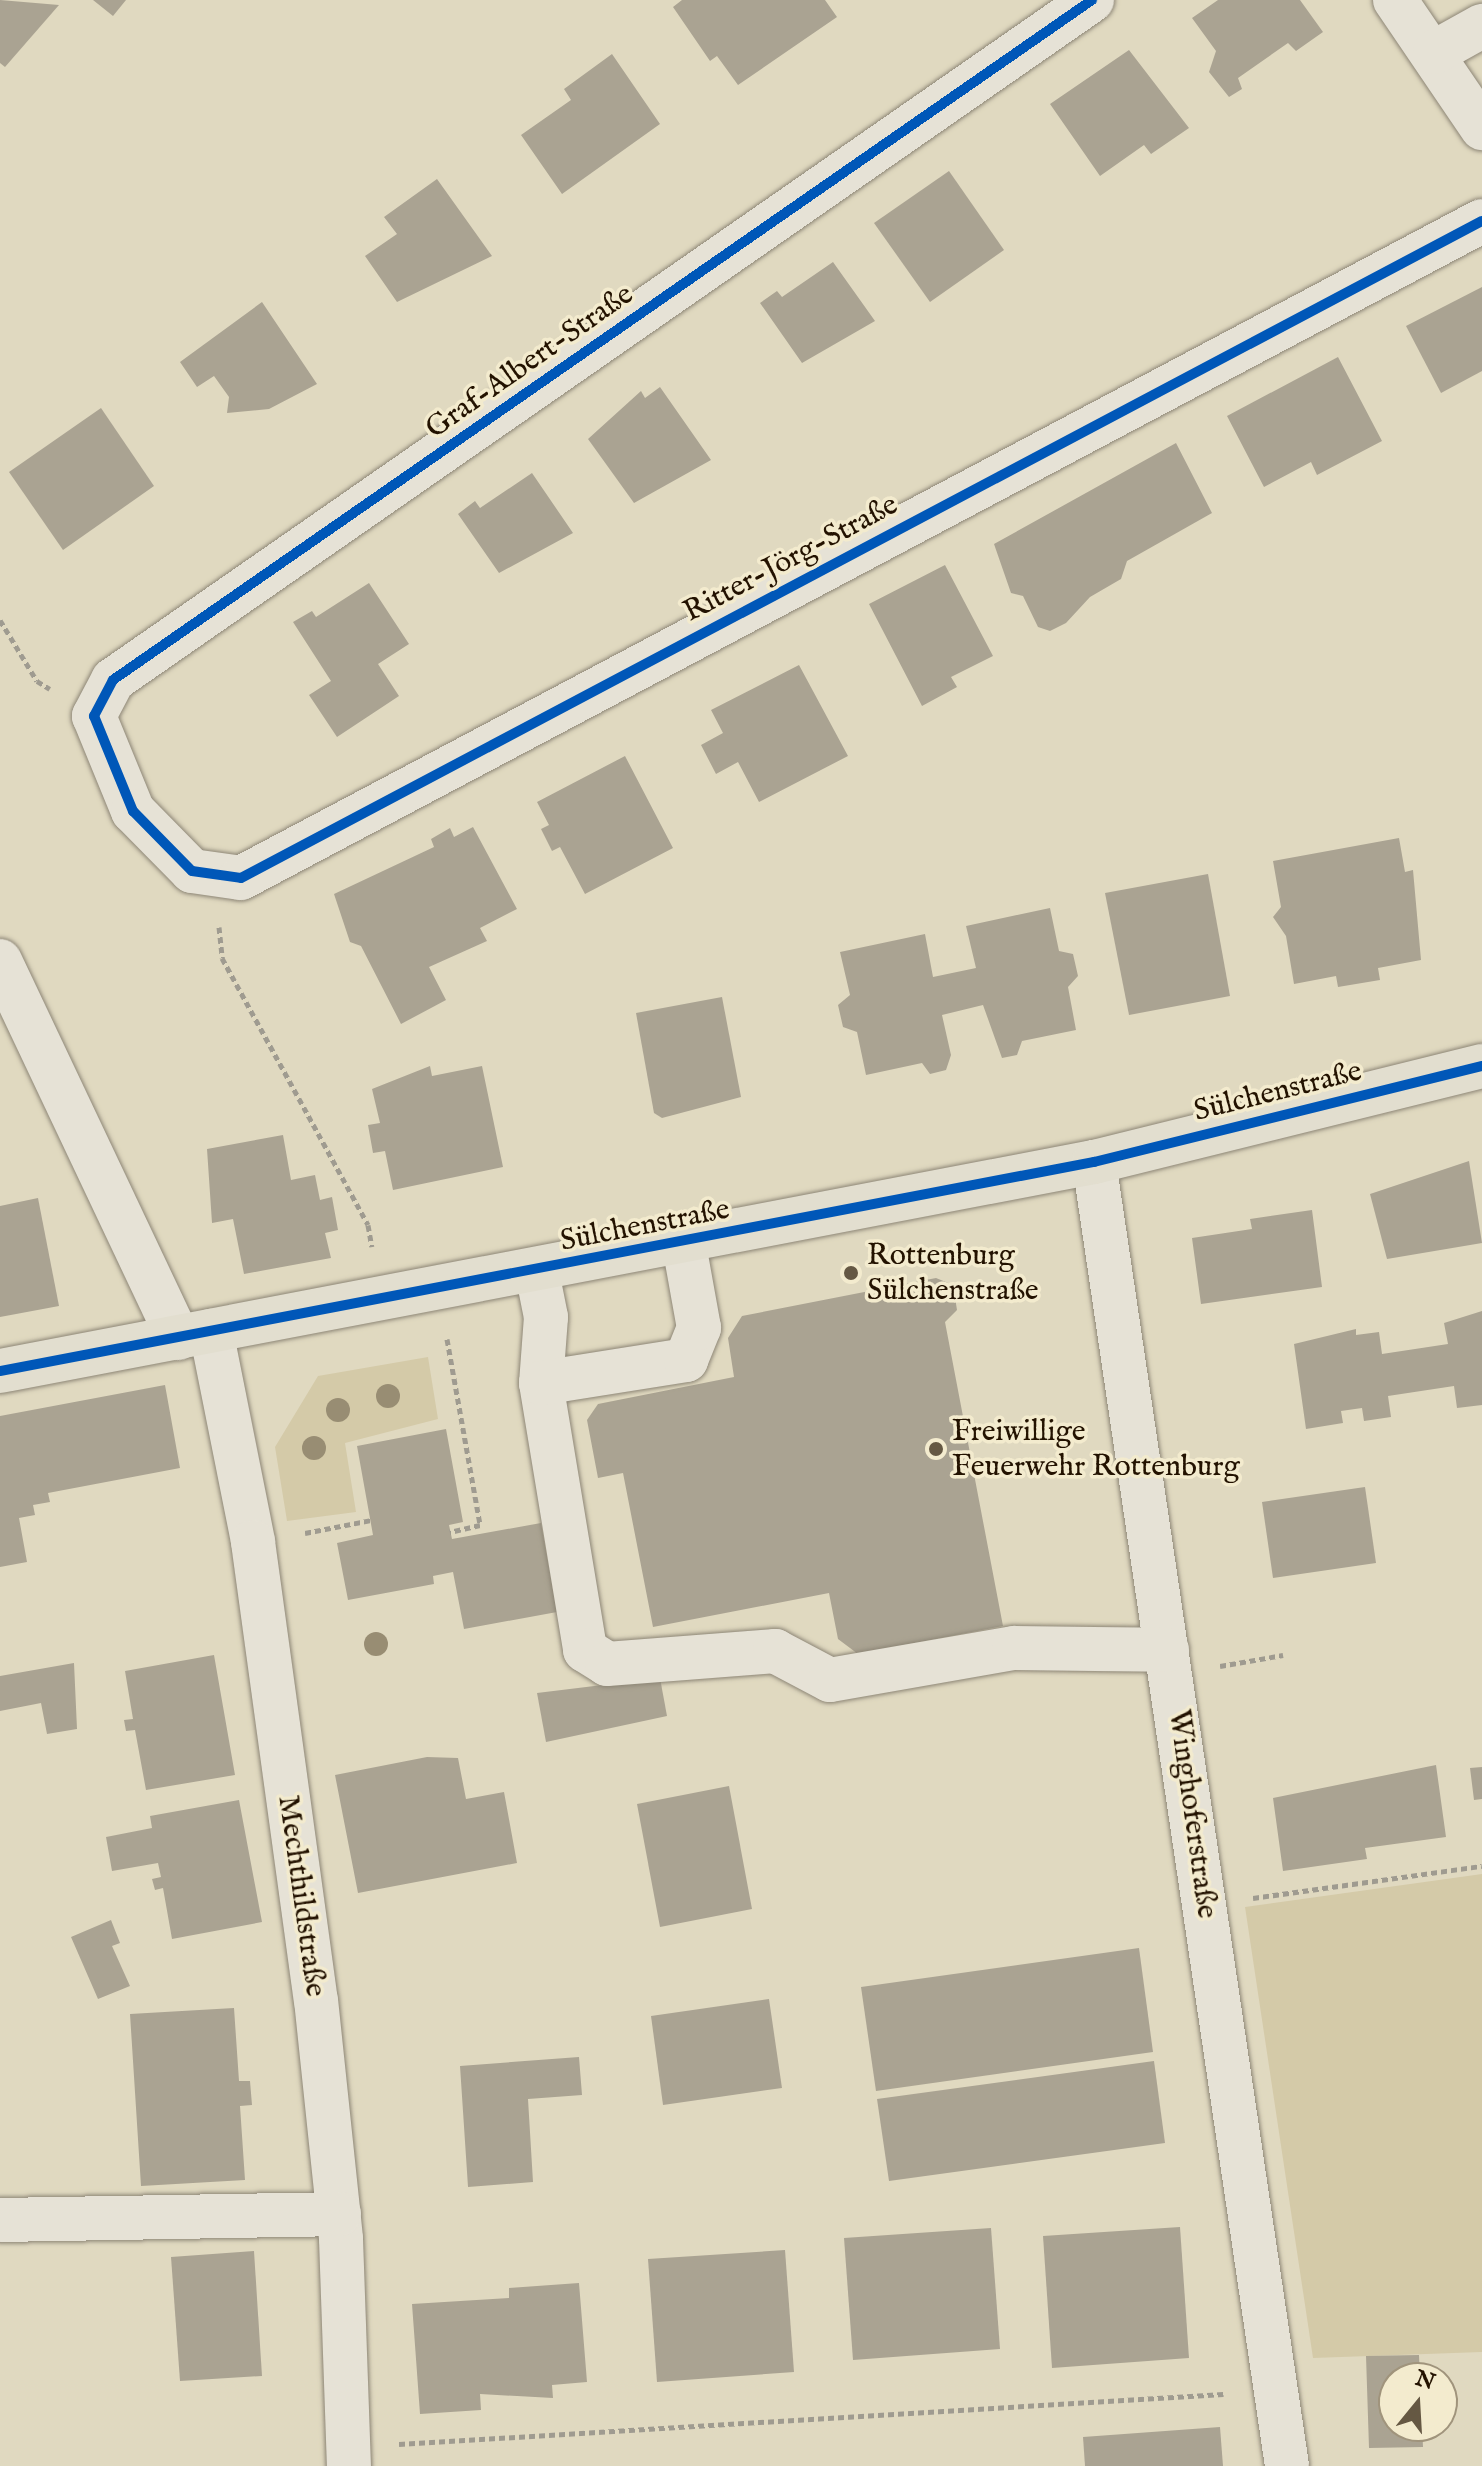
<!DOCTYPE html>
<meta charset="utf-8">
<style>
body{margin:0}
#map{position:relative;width:1482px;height:2466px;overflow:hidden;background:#e0d9c0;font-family:"IM FELL English",serif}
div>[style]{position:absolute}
.green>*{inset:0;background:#d4caa8}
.building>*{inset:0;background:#aaa392}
.path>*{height:5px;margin-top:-2.5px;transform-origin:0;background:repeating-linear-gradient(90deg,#9f9b90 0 6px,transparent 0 10px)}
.roads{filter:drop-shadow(0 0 2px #8d8676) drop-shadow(0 0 2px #8d8676)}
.minor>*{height:44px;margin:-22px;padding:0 22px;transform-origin:22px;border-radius:22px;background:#e6e2d6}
.major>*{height:44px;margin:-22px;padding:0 22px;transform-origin:22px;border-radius:22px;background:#e2decf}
.cycleway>*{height:10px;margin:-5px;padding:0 5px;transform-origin:5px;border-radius:5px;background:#0057b8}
.trees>*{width:24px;height:24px;margin:-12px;border-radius:50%;background:#988d73}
.dots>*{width:22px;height:22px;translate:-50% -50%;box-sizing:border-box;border:4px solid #f3ebce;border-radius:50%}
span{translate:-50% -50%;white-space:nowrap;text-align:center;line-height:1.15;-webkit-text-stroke:7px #f3ebce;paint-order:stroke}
.street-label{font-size:30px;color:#231200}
.poi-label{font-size:30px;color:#231200}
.left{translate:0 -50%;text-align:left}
.north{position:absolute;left:1378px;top:2362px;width:80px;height:80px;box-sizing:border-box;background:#f3ebce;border:2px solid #a0947c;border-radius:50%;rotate:18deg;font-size:22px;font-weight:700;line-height:32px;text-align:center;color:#231200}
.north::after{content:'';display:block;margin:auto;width:28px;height:36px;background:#655843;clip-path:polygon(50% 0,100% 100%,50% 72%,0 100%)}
</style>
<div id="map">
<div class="green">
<i style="clip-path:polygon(428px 1357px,438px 1419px,345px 1443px,356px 1512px,287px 1521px,275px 1447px,318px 1376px)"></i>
<i style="clip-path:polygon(1482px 1874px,1482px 2352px,1313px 2358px,1245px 1907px)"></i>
</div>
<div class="building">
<i style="clip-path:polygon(0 0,59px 5px,5px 67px,0 63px)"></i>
<i style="clip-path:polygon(93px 0,126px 0,113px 16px)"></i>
<i style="clip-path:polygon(682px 0,825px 0,837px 17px,738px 85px,717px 56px,710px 61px,673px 7px)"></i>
<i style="clip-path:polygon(1218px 0,1300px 0,1323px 32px,1296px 51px,1288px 43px,1238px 78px,1242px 89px,1229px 97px,1209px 72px,1216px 51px,1192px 18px)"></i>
<i style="clip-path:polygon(1129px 50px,1189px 128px,1151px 154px,1144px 145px,1100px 176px,1050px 104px)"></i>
<i style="clip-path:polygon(612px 54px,660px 124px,562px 194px,521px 135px,571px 100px,564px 89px)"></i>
<i style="clip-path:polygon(949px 171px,1004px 250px,930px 302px,874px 223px)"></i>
<i style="clip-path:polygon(437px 179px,492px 256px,397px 302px,365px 256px,397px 234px,384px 217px)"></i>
<i style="clip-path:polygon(833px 262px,875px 321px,802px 363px,760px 303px,777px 291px,782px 297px)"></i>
<i style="clip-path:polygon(1482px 287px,1482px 371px,1441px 393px,1406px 326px)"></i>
<i style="clip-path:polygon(262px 302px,317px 384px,269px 409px,227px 413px,229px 397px,214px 376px,197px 387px,180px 362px)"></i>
<i style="clip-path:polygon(1338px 357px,1382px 441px,1317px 475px,1311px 462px,1264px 487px,1227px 416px)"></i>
<i style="clip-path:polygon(660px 387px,711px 460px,634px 503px,588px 439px,641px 391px,645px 398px)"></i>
<i style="clip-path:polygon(101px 408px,154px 486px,63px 550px,9px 472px)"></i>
<i style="clip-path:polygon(1176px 443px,1212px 513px,1127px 561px,1121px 579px,1090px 597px,1066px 623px,1050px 631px,1038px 627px,1023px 596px,1011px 593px,994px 544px)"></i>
<i style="clip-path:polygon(532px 473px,573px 533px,499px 573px,458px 514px,475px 501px,480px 508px)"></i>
<i style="clip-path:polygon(945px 565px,993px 656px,951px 677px,957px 687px,922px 706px,869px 604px)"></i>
<i style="clip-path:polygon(369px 583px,409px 644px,378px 664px,399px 696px,337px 737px,309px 695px,331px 681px,293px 622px,312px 611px,316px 617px)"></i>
<i style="clip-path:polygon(799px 665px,848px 756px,759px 802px,738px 762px,716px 774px,701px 745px,723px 733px,711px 710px)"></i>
<i style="clip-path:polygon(625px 756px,673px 848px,585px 894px,560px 847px,552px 851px,541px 829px,549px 825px,537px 802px)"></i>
<i style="clip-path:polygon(473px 827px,517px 909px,480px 928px,487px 941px,429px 967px,446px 1000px,401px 1024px,361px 946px,350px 942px,334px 894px,434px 847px,431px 839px,450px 828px,454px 837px)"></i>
<i style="clip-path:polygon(1399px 838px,1405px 872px,1413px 870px,1421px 960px,1378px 968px,1380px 980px,1338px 987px,1336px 976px,1294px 984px,1286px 936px,1273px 917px,1281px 907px,1273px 861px)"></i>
<i style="clip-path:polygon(1208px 874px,1230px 996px,1129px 1015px,1105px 893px)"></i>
<i style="clip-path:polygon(1050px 908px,1059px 951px,1073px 954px,1078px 976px,1068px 987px,1076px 1030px,1022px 1041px,1017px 1055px,1002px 1058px,983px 1005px,942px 1015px,951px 1055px,946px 1070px,930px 1074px,922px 1063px,866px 1075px,857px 1032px,843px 1027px,838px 1005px,850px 995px,840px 952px,925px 934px,933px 977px,976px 968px,966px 926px)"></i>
<i style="clip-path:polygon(722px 997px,741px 1097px,662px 1118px,654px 1113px,636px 1013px)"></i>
<i style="clip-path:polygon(430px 1066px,432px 1076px,482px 1066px,503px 1167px,393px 1190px,385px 1151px,373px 1153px,368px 1125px,380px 1123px,372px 1089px)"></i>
<i style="clip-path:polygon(283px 1135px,291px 1180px,315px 1175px,320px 1200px,332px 1197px,338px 1230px,325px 1233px,331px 1258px,244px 1274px,233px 1219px,212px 1223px,207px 1149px)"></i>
<i style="clip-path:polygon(1469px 1161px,1482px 1243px,1387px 1259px,1370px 1194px)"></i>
<i style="clip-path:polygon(38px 1198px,59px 1306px,0 1317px,0 1206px)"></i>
<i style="clip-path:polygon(1312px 1210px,1322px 1287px,1201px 1304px,1192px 1238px,1252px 1229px,1250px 1219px)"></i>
<i style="clip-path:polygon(936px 1278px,953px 1285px,957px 1310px,945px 1322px,1003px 1626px,858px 1654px,838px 1639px,829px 1593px,653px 1627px,623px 1473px,598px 1478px,587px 1420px,598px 1404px,734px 1377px,728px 1338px,742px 1316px)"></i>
<i style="clip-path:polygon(1482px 1311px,1482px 1405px,1457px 1408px,1454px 1386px,1388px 1396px,1391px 1417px,1364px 1421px,1362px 1408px,1341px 1411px,1343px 1423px,1306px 1429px,1294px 1344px,1356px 1329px,1356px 1335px,1379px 1332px,1382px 1354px,1448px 1344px,1444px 1323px)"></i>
<i style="clip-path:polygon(165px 1385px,180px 1468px,48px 1493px,50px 1502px,33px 1505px,35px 1515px,19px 1518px,27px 1562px,0 1567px,0 1416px)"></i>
<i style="clip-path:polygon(446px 1429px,463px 1522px,449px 1525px,452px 1539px,541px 1523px,557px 1612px,464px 1629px,453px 1572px,433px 1576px,434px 1584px,348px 1600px,337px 1543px,373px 1535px,357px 1446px)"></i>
<i style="clip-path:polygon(1365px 1487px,1376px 1563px,1273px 1578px,1262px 1502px)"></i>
<i style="clip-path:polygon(214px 1655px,235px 1775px,146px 1790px,135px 1730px,126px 1731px,124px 1720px,133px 1719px,125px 1671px)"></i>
<i style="clip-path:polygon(74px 1663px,77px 1729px,47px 1734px,41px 1703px,0 1711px,0 1676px)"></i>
<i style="clip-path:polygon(660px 1678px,667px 1716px,546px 1742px,537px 1693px)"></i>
<i style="clip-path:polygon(427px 1757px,458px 1758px,466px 1799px,504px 1792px,517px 1863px,358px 1893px,335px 1775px)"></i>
<i style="clip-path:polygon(1436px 1765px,1446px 1837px,1365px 1848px,1367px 1859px,1283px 1871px,1273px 1798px)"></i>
<i style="clip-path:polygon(1482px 1767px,1482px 1799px,1474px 1800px,1470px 1768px)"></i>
<i style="clip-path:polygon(729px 1786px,752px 1909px,660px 1927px,637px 1804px)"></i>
<i style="clip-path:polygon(239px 1800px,262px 1922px,172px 1939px,163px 1888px,155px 1890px,152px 1879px,161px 1877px,158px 1863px,112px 1871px,106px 1837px,152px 1828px,150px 1816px)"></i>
<i style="clip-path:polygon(111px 1920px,120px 1943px,112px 1946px,130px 1986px,98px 1999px,71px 1937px)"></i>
<i style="clip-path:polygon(1139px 1948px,1153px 2052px,876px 2091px,861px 1987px)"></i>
<i style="clip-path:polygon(769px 1999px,782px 2088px,663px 2105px,651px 2016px)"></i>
<i style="clip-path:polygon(234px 2008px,239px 2081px,250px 2081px,252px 2105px,240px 2106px,245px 2180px,141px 2186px,130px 2014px)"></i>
<i style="clip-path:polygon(579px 2057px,582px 2095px,528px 2099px,533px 2182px,468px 2187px,460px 2066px)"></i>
<i style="clip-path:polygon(1154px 2061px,1165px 2143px,889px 2181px,877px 2099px)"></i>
<i style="clip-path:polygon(1180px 2227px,1189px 2358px,1052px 2368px,1043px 2236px)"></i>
<i style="clip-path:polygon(991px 2228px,1000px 2349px,853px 2360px,844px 2238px)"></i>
<i style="clip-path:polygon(785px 2250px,794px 2372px,657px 2382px,648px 2259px)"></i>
<i style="clip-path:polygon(254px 2251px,262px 2376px,180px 2381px,171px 2257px)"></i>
<i style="clip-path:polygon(579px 2283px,587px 2382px,552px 2385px,553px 2398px,480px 2394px,481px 2410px,420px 2414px,412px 2304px,509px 2298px,509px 2288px)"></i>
<i style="clip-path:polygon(1419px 2355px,1420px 2378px,1394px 2378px,1394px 2426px,1422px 2426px,1423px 2447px,1369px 2448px,1366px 2356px)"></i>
<i style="clip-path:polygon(1220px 2427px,1223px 2466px,1085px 2466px,1083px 2437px)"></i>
</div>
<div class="path">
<i style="left:0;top:620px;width:71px;rotate:58.8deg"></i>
<i style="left:37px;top:681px;width:15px;rotate:32deg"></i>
<i style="left:219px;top:927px;width:31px;rotate:84deg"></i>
<i style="left:222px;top:958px;width:304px;rotate:61.3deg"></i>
<i style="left:368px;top:1225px;width:22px;rotate:80deg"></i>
<i style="left:447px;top:1339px;width:189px;rotate:79.9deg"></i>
<i style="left:480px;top:1525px;width:31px;rotate:167deg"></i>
<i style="left:305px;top:1533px;width:67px;rotate:-11.1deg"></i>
<i style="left:1220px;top:1666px;width:64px;rotate:-9.9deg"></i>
<i style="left:1253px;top:1898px;width:231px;rotate:-8deg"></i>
<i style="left:399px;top:2444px;width:826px;rotate:-3.47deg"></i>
</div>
<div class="roads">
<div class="minor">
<i style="left:1092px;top:0;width:1192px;rotate:145.22deg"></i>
<i style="left:113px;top:680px;width:41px;rotate:117.8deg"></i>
<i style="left:94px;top:716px;width:103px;rotate:67.7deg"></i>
<i style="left:133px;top:811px;width:84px;rotate:45.5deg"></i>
<i style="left:192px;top:871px;width:49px;rotate:8.1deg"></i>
<i style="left:241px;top:878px;width:1404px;rotate:-27.9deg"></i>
<i style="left:1395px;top:0;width:155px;rotate:55.8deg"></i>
<i style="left:1435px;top:52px;width:54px;rotate:-29deg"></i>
<i style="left:0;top:961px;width:417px;rotate:64.7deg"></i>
<i style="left:1094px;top:1162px;width:1318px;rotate:81.58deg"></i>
<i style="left:537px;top:1272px;width:46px;rotate:78.7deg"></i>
<i style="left:546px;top:1317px;width:66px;rotate:94.3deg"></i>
<i style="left:541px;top:1383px;width:271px;rotate:80.6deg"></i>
<i style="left:585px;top:1650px;width:26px;rotate:32deg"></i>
<i style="left:607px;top:1664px;width:169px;rotate:-4.4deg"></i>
<i style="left:775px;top:1651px;width:62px;rotate:27.8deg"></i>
<i style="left:830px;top:1680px;width:187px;rotate:-9.9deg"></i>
<i style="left:1014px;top:1648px;width:153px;rotate:0.7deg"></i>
<i style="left:211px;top:1331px;width:215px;rotate:78.7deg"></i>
<i style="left:253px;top:1542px;width:462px;rotate:82.2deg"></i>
<i style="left:316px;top:2000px;width:240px;rotate:84deg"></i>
<i style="left:341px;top:2239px;width:227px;rotate:88deg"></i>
<i style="left:541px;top:1383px;width:147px;rotate:-9deg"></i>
<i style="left:686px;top:1360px;width:35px;rotate:-68deg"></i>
<i style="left:699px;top:1328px;width:84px;rotate:-100.2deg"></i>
<i style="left:0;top:2220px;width:339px;rotate:-1deg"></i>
</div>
<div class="major">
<i style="left:0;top:1371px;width:1114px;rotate:-10.82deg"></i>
<i style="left:1094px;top:1162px;width:400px;rotate:-13.9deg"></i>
</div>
</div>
<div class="cycleway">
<i style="left:1092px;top:0;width:1192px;rotate:145.22deg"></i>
<i style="left:113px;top:680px;width:41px;rotate:117.8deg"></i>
<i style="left:94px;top:716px;width:103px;rotate:67.7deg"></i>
<i style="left:133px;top:811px;width:84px;rotate:45.5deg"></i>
<i style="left:192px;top:871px;width:49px;rotate:8.1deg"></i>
<i style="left:241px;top:878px;width:1404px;rotate:-27.9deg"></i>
<i style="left:0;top:1371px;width:1114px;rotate:-10.82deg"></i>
<i style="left:1094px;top:1162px;width:400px;rotate:-13.9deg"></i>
</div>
<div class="trees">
<i style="left:388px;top:1396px"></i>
<i style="left:338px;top:1410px"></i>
<i style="left:314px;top:1448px"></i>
<i style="left:376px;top:1644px"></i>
</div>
<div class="dots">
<i style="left:851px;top:1273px;background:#655843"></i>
<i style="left:936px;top:1449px;background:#655843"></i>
</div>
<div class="street-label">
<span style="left:530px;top:362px;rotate:-35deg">Graf-Albert-Straße</span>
<span style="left:791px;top:559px;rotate:-28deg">Ritter-Jörg-Straße</span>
<span style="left:1278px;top:1092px;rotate:-14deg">Sülchenstraße</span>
<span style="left:645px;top:1226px;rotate:-11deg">Sülchenstraße</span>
<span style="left:1192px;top:1814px;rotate:82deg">Winghoferstraße</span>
<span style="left:301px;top:1896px;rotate:82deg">Mechthildstraße</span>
</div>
<div class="poi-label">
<span class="left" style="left:867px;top:1273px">Rottenburg<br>Sülchenstraße</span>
<span class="left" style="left:952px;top:1449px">Freiwillige<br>Feuerwehr Rottenburg</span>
</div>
<div class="north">N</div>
</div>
